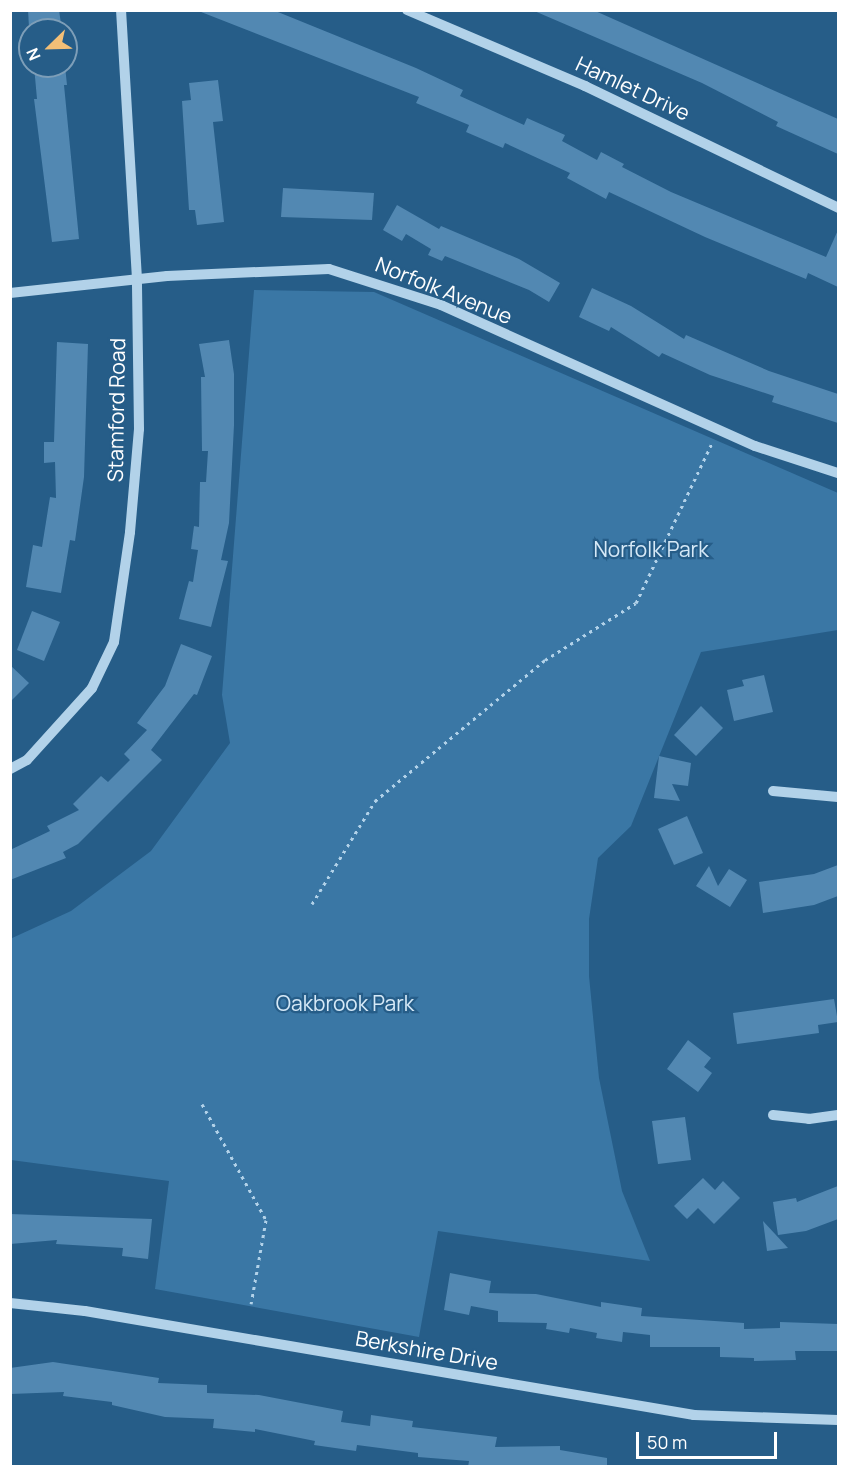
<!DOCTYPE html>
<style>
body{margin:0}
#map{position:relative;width:849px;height:1477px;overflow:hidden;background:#265d88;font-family:Manrope,sans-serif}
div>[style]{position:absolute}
.green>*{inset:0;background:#3a77a5}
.building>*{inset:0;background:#5288b2}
.path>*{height:3px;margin-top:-1.5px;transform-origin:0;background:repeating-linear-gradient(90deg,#b2d2e9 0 3px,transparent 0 7.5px)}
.minor>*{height:10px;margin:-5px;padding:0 5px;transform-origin:5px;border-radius:5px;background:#b2d2e9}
span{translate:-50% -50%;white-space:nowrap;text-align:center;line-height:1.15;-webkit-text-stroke:4.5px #265d88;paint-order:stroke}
.street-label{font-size:21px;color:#fff}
.park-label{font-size:21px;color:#d6e9f7}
.frame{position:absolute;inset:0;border:12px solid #fff;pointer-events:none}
.north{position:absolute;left:18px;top:18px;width:60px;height:60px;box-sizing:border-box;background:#265d88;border:2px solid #7d9eb8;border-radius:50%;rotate:247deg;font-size:16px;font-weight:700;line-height:24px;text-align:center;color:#fff}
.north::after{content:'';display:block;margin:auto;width:21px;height:27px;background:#f2bf77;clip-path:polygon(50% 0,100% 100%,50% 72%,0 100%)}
.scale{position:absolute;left:636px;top:1432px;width:141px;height:27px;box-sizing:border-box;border:3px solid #fff;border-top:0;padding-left:8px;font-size:18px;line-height:21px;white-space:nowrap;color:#fff;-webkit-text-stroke:4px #265d88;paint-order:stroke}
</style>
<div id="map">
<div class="green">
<i style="clip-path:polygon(254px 290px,374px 292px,838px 493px,838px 630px,701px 652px,631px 826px,598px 858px,589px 919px,589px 976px,599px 1078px,622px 1191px,650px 1261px,438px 1231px,419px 1337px,155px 1289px,169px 1181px,11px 1160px,10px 939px,71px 911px,151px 851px,230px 743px,222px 695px)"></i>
</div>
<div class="building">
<i style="clip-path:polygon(28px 10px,59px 10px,61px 24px,29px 27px)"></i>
<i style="clip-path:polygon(196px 10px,273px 10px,416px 68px,463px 90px,460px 96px,524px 125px,527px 118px,565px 135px,562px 141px,597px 160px,601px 152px,624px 164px,622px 167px,671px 192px,826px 257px,838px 230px,838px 287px,808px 273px,806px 279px,705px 237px,609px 192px,606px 199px,567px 178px,570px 173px,505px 143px,503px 148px,466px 132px,469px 125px,416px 103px,419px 97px)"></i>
<i style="clip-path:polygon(532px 10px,593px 10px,838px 119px,838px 154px,776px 126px,778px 122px,702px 83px)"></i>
<i style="clip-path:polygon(34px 66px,65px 66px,67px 85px,64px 85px,79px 239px,52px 242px,34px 99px,37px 99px)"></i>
<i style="clip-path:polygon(218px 80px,223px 121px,213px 122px,224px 222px,197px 225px,195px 210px,189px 210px,182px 101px,191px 100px,189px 83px)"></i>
<i style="clip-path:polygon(283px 188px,374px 193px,372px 220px,281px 217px)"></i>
<i style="clip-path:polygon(397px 205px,439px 229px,441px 226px,519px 259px,560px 283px,549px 302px,529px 290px,445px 256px,442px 261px,428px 255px,431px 249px,406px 234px,402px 241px,383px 230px)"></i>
<i style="clip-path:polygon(592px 288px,631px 306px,684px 339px,686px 335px,769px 371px,838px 394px,838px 423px,772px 402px,774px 396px,710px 375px,662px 353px,659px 357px,611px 327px,609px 331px,579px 317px)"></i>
<i style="clip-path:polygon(229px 340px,234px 374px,234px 425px,229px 523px,221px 560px,228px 561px,211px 627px,179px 619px,189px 581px,193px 582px,198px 550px,191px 549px,194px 526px,199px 527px,200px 482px,206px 482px,208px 451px,202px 451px,201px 377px,205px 377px,199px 344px)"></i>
<i style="clip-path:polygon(57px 342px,88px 344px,84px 477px,75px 541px,70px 540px,61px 593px,26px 587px,33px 545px,42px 547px,50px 497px,56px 498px,55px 462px,44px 463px,44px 442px,54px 442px)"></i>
<i style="clip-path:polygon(32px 611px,60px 622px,44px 661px,17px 650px)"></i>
<i style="clip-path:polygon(181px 644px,212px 656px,197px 695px,194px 694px,151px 750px,162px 760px,78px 844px,63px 852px,66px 858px,10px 880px,10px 850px,50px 831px,47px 826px,79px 810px,73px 804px,101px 776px,108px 782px,130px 760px,124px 754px,147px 730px,137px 723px,165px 686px)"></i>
<i style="clip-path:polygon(10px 665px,29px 683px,10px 702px)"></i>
<i style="clip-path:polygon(764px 675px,773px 712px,734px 721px,727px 690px,744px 686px,742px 680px)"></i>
<i style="clip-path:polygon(701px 706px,723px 728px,696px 756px,674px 735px)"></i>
<i style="clip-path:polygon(659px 756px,691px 763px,688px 786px,672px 784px,680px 801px,654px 798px)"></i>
<i style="clip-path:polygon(687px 816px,703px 853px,674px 865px,658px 829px)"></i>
<i style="clip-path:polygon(838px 865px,838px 896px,814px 905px,763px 913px,759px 882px,814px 874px)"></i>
<i style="clip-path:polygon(709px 866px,718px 886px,729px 869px,747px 880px,730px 907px,696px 886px)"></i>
<i style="clip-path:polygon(834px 999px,838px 1022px,818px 1025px,819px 1033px,737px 1044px,733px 1013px)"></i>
<i style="clip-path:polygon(688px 1040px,711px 1058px,704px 1067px,712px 1073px,698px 1092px,667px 1069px)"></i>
<i style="clip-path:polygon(685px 1117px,691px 1160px,658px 1164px,652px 1121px)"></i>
<i style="clip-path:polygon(703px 1178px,715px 1190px,723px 1181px,740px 1198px,714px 1224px,698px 1208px,687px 1219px,674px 1206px)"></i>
<i style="clip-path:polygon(838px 1186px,838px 1219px,806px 1231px,778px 1235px,773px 1202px,796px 1198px,797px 1202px)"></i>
<i style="clip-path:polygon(10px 1214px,152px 1219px,148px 1259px,122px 1256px,123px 1248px,56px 1244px,57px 1240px,10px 1244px)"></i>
<i style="clip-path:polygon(763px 1221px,788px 1248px,767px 1251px)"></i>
<i style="clip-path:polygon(450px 1273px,491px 1281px,489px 1293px,536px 1294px,601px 1307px,601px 1302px,642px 1308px,641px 1316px,744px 1323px,744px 1329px,780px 1328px,780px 1322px,838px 1324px,838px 1351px,795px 1351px,796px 1360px,754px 1361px,754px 1358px,720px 1357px,720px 1347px,650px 1347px,650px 1335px,623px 1332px,622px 1342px,596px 1338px,597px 1333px,570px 1328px,569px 1333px,546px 1329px,547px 1323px,498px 1322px,498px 1311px,471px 1306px,469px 1315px,444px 1310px)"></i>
<i style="clip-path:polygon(53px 1362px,159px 1378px,158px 1383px,207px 1385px,207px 1393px,259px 1395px,343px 1411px,341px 1422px,370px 1426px,371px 1415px,413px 1421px,412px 1427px,497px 1437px,495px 1447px,560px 1446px,560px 1450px,607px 1458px,607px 1467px,468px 1467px,469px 1461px,418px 1457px,418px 1453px,357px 1445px,356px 1451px,314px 1445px,315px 1441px,255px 1429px,255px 1432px,213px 1428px,214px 1419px,165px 1417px,112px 1405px,112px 1402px,63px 1396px,64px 1392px,10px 1394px,10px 1368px)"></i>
</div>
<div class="path">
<i style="left:312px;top:904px;width:121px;rotate:-58.5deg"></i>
<i style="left:375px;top:801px;width:221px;rotate:-39.7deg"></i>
<i style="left:545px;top:660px;width:107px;rotate:-32.1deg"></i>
<i style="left:636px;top:603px;width:179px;rotate:-64.6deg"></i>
<i style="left:202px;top:1104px;width:132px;rotate:61.1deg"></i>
<i style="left:266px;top:1220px;width:85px;rotate:100.1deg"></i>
</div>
<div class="minor">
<i style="left:407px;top:10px;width:194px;rotate:23.1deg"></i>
<i style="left:585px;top:86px;width:281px;rotate:25.7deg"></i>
<i style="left:10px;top:293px;width:158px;rotate:-6.2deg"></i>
<i style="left:167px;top:276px;width:162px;rotate:-2.5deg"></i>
<i style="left:329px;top:269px;width:118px;rotate:17.8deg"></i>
<i style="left:441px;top:305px;width:344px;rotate:24.2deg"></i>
<i style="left:755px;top:446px;width:87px;rotate:18deg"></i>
<i style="left:10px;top:769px;width:19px;rotate:-28deg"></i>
<i style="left:27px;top:760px;width:97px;rotate:-47.9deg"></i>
<i style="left:92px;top:688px;width:51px;rotate:-64.4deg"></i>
<i style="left:114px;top:642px;width:111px;rotate:-81.7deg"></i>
<i style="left:130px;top:532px;width:103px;rotate:-85deg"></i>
<i style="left:139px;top:429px;width:150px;rotate:-90.8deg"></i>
<i style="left:137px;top:279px;width:269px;rotate:-93.4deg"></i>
<i style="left:773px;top:791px;width:65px;rotate:5.3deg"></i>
<i style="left:773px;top:1115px;width:36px;rotate:6deg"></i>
<i style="left:809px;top:1119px;width:29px;rotate:-8deg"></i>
<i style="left:10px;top:1303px;width:75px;rotate:6.1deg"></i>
<i style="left:85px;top:1311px;width:618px;rotate:9.69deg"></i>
<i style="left:694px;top:1415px;width:144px;rotate:2deg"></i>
</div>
<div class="street-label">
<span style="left:633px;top:88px;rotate:25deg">Hamlet Drive</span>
<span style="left:444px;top:290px;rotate:22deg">Norfolk Avenue</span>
<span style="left:116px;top:410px;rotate:-89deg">Stamford Road</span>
<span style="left:427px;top:1350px;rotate:10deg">Berkshire Drive</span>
</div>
<div class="park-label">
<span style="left:651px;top:549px">Norfolk Park</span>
<span style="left:345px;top:1003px">Oakbrook Park</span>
</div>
<div class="frame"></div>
<div class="north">N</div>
<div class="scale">50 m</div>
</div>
